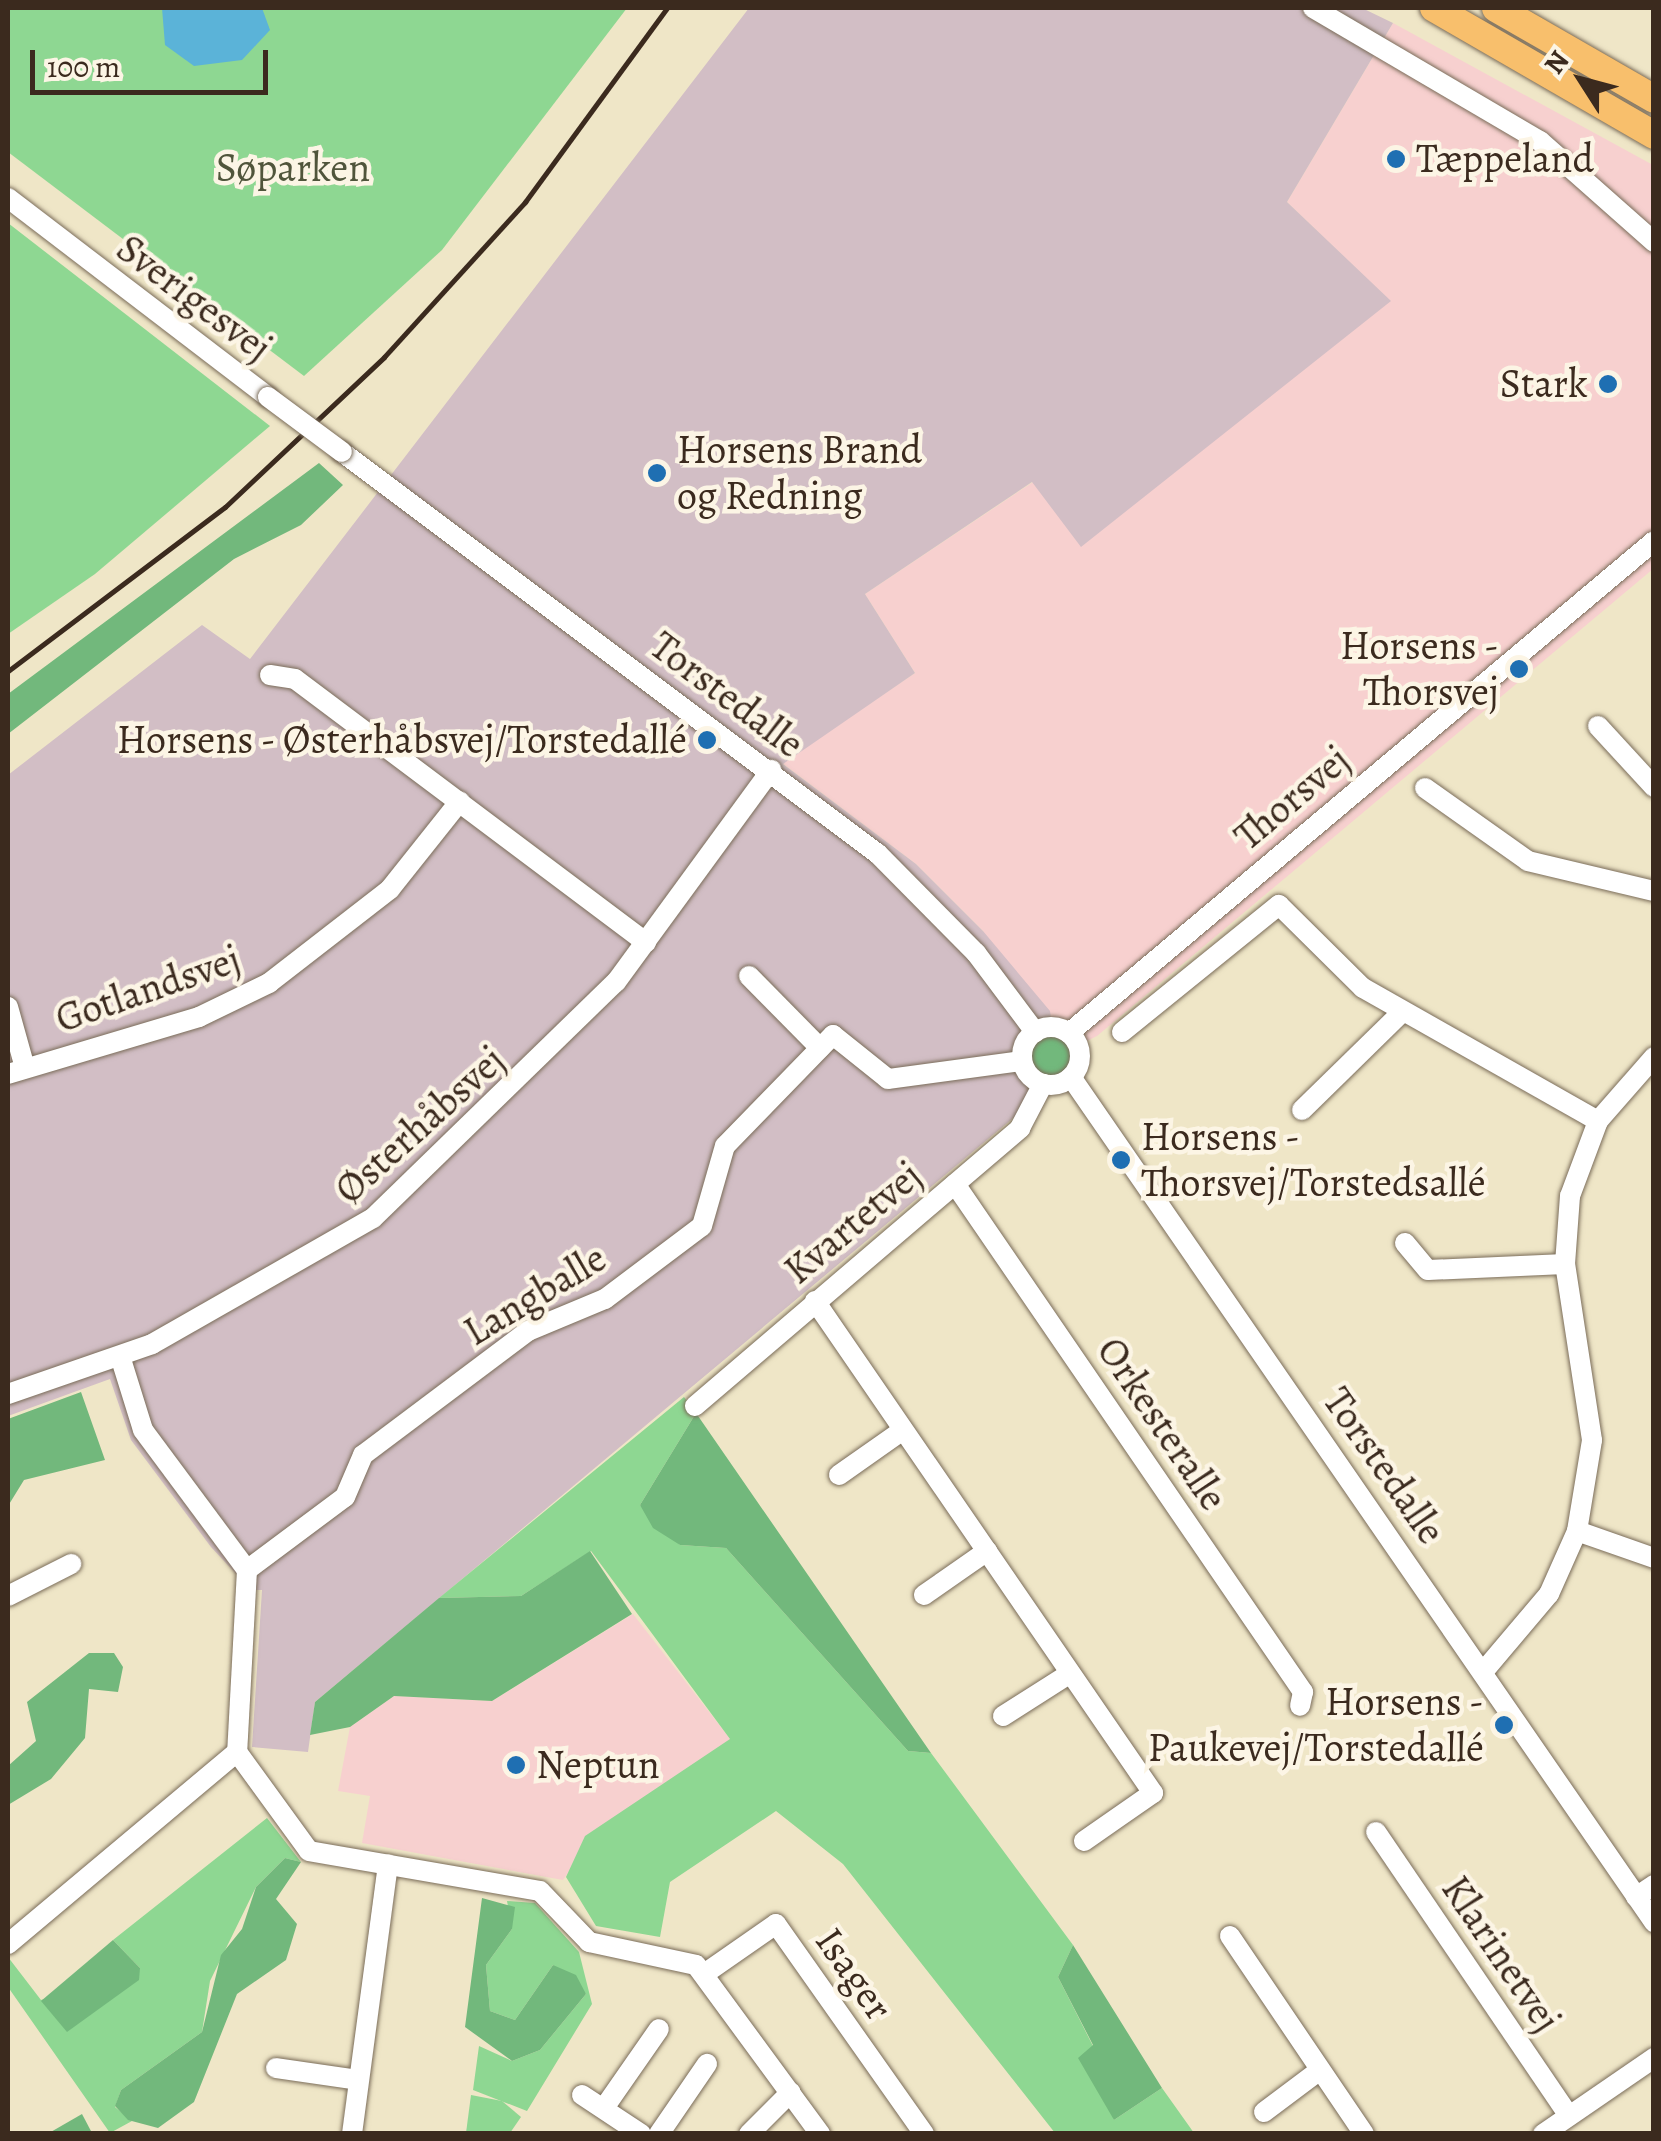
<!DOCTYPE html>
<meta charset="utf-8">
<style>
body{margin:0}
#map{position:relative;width:1661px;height:2141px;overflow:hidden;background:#efe6c7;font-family:Alegreya,serif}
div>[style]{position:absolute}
.built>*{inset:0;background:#f7d0cf}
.industrial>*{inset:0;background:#d2bec5}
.green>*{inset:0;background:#8ed792}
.forest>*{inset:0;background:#72b87c}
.round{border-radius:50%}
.water>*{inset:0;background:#5bb3d8}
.roads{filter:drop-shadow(0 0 2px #7a6c59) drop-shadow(0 0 2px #7a6c59)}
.minor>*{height:20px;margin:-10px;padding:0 10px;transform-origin:10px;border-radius:10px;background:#fff}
.minor>.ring{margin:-10px;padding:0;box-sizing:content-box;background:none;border:20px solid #fff;border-radius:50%}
.major>*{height:28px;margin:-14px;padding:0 14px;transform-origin:14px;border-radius:14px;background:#f8bf6c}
.rail>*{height:5px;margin:-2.5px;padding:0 2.5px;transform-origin:2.5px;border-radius:2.5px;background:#3b2a1e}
.bridges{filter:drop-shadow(0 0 2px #7a6c59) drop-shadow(0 0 2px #7a6c59)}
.minor-bridge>*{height:20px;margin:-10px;padding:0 10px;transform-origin:10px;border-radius:10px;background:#fff}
.dots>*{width:28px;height:28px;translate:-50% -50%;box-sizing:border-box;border:5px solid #fcf5e5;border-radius:50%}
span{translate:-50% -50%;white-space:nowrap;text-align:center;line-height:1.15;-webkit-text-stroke:9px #fcf5e5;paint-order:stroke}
.poi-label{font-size:40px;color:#3b2a1e}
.left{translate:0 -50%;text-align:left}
.right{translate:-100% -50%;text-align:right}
.park-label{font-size:40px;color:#50553b}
.street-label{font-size:40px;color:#3b2a1e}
.frame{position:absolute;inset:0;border:10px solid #3b2a1e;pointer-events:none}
.north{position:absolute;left:1531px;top:30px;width:100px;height:100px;-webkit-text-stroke:8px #fcf5e5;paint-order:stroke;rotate:306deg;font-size:28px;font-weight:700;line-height:40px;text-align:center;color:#3b2a1e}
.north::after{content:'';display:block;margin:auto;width:35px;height:45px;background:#3b2a1e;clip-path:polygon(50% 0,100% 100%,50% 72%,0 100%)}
.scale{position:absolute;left:30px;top:50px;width:238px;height:45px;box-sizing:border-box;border:5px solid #3b2a1e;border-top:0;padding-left:12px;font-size:30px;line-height:35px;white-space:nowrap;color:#3b2a1e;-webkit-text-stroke:8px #fcf5e5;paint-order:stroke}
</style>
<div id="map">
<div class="built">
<i style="clip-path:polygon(1393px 23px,1653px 165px,1653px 569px,1097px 1036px,1057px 1056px,983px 931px,916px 864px,782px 763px,915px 673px,865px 594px,1033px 482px,1081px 546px,1390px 301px,1287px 202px)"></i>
<i style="clip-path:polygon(633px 1614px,731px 1740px,581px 1855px,563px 1880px,362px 1843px,370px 1796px,338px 1791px,350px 1727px,394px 1696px,492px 1701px)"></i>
</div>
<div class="industrial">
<i style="clip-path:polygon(749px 8px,1362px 8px,1393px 23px,1287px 202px,1391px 301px,1081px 547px,1032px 482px,865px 594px,915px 673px,783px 764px,916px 864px,983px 931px,1050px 1011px,1057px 1056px,1018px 1114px,315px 1702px,308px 1752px,252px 1747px,262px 1590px,251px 1590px,211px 1547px,131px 1440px,110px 1379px,8px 1416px,8px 775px,202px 625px,250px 659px)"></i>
</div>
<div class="green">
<i style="clip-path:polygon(8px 8px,627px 8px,442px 250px,304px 376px,8px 152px)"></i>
<i style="clip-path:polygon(8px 223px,270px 426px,95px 574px,8px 634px)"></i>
<i style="clip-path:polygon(684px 1397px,696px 1413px,640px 1505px,680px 1545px,726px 1548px,908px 1751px,931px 1753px,1073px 1945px,1058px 1977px,1093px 2046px,1114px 2120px,1162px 2088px,1194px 2133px,1055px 2133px,843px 1864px,776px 1811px,670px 1882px,660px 1937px,596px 1926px,566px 1877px,585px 1836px,730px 1739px,591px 1551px,521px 1596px,439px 1598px)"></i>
<i style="clip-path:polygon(267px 1818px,301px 1862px,285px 1858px,256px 1887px,210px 1981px,202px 2032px,121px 2090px,115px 2107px,132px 2121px,110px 2133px,8px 1987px,8px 1957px,41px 2000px,140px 1968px,113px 1940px)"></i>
<i style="clip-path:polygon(507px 1901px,535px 1903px,579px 1952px,592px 2004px,527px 2111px,473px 2090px,479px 2046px,512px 2061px,540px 2050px,586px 1994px,553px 1965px,515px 2020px,490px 2011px,486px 1965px,512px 1929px)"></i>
<i style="clip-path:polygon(471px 2095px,502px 2101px,521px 2117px,510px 2133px,466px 2133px)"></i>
</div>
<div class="forest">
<i style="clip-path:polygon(319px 463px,343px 485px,301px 525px,234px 559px,8px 734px,8px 694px)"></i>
<i class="round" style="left:1030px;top:1036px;width:40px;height:40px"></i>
<i style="clip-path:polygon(81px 1392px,105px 1460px,24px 1480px,8px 1506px,8px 1419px)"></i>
<i style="clip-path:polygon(696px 1413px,931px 1753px,908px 1751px,726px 1548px,680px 1545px,653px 1528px,640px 1505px)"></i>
<i style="clip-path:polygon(590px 1551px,632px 1614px,492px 1701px,394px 1696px,350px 1727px,310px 1735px,315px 1702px,439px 1598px,521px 1596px)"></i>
<i style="clip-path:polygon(89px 1653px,114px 1653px,123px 1667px,118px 1692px,89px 1689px,85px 1738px,51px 1779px,8px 1805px,8px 1766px,36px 1741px,27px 1702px)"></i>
<i style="clip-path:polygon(285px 1858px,301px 1862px,276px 1899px,297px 1924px,286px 1960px,237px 1994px,194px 2102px,158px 2128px,128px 2120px,115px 2106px,121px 2090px,202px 2032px,221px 1955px,242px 1929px,256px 1887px)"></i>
<i style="clip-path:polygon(482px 1898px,515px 1907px,512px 1929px,486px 1965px,490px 2011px,515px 2020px,553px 1965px,576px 1975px,586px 1994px,540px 2050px,512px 2061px,465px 2027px)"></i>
<i style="clip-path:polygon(113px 1940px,140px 1968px,139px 1980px,67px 2032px,41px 2001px)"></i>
<i style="clip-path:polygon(1073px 1945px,1162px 2088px,1114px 2120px,1078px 2058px,1093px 2045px,1058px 1977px)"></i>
<i style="clip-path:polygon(82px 2114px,92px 2133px,49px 2133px)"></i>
</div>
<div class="water">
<i style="clip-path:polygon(162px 8px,262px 8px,270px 30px,242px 60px,194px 66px,165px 45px)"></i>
</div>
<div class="roads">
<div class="minor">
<i style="left:1313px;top:8px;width:263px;rotate:30.4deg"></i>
<i style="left:1540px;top:141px;width:152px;rotate:41.5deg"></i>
<i style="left:8px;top:198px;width:327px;rotate:37.4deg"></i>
<i style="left:342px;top:452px;width:670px;rotate:36.87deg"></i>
<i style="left:878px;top:854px;width:139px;rotate:45.3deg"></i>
<i style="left:976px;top:953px;width:99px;rotate:53.2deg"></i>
<i style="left:270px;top:675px;width:25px;rotate:9deg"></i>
<i style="left:295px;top:679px;width:439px;rotate:36.9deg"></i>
<i style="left:1598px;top:726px;width:83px;rotate:47.4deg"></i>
<i style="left:1425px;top:788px;width:126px;rotate:35.3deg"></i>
<i style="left:1528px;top:861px;width:130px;rotate:13.4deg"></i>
<i style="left:749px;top:976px;width:101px;rotate:45.4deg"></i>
<i style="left:8px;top:1007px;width:63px;rotate:74.4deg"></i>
<i class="ring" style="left:1022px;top:1027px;width:38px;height:38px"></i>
<i style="left:1122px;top:1032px;width:202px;rotate:-39deg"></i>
<i style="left:1279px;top:905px;width:118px;rotate:44.7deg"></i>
<i style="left:1363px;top:988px;width:270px;rotate:29.5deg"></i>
<i style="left:1069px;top:1033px;width:764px;rotate:-40.06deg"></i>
<i style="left:8px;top:1074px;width:199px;rotate:-16.6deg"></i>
<i style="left:199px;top:1017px;width:78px;rotate:-25.9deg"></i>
<i style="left:269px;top:983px;width:153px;rotate:-37.8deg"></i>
<i style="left:390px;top:889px;width:112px;rotate:-51.5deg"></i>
<i style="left:1071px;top:1077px;width:1027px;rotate:55.4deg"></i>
<i style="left:1302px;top:1110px;width:140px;rotate:-44.4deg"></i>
<i style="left:955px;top:1184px;width:616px;rotate:55.59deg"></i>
<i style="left:1303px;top:1692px;width:14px;rotate:102deg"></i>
<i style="left:1405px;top:1243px;width:35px;rotate:50deg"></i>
<i style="left:1428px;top:1270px;width:137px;rotate:-2.5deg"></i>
<i style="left:815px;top:1301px;width:597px;rotate:55.51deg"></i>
<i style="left:1153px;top:1793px;width:84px;rotate:145.2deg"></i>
<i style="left:120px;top:1356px;width:77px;rotate:72.7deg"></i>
<i style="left:143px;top:1430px;width:174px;rotate:53.4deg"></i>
<i style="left:247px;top:1570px;width:182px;rotate:93.1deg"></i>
<i style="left:237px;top:1752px;width:122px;rotate:54deg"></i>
<i style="left:309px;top:1851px;width:234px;rotate:9.8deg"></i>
<i style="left:540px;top:1891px;width:71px;rotate:46.1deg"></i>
<i style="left:589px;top:1942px;width:109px;rotate:12.1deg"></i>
<i style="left:696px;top:1965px;width:210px;rotate:53.7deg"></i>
<i style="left:8px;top:1394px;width:152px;rotate:-19.1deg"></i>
<i style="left:152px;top:1344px;width:254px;rotate:-29.7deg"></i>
<i style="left:373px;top:1218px;width:339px;rotate:-44.2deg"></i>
<i style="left:616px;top:982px;width:263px;rotate:-53.8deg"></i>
<i style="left:695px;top:1406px;width:428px;rotate:-40.5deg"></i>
<i style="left:1020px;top:1128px;width:50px;rotate:-62.4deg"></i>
<i style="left:839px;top:1475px;width:78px;rotate:-35.1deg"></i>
<i style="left:1577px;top:1531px;width:82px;rotate:19.3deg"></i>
<i style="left:247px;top:1570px;width:122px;rotate:-36.7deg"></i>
<i style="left:345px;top:1497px;width:46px;rotate:-66.8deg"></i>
<i style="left:363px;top:1455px;width:206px;rotate:-36.9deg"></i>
<i style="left:528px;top:1331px;width:83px;rotate:-22.6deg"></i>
<i style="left:605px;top:1299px;width:121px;rotate:-37deg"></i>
<i style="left:702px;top:1226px;width:83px;rotate:-74deg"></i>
<i style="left:725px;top:1146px;width:155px;rotate:-45.8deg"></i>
<i style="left:833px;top:1035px;width:70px;rotate:38.7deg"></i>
<i style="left:888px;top:1079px;width:135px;rotate:-7.7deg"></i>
<i style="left:924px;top:1595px;width:77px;rotate:-34.9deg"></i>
<i style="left:8px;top:1596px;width:71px;rotate:-26.9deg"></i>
<i style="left:1483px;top:1672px;width:102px;rotate:-49.8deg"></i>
<i style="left:1549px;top:1594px;width:69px;rotate:-66deg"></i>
<i style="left:1577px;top:1531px;width:92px;rotate:-80.6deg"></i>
<i style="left:1592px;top:1440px;width:178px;rotate:-98.7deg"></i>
<i style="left:1565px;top:1264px;width:68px;rotate:-85.8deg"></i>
<i style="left:1570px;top:1196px;width:80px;rotate:-69.5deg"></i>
<i style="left:1598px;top:1121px;width:85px;rotate:-48.8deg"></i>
<i style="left:1003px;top:1716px;width:78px;rotate:-32.5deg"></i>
<i style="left:1376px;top:1832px;width:343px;rotate:55.8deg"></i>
<i style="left:1636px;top:1897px;width:22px;rotate:-34deg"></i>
<i style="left:1230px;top:1936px;width:239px;rotate:55.9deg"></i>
<i style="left:8px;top:1944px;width:299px;rotate:-40deg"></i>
<i style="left:707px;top:1972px;width:84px;rotate:-34.8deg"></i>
<i style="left:776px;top:1924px;width:257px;rotate:54.8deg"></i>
<i style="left:276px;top:2068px;width:83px;rotate:8.3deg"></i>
<i style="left:582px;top:2095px;width:71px;rotate:33.5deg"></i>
<i style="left:604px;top:2108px;width:96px;rotate:-55.2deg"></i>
<i style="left:1264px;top:2112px;width:70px;rotate:-36.9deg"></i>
<i style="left:352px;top:2134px;width:272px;rotate:-82.4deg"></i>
<i style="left:659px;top:2134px;width:85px;rotate:-55.6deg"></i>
<i style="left:749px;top:2134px;width:59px;rotate:-45deg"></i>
<i style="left:1543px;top:2134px;width:135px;rotate:-34.4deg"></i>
</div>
<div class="major">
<i style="left:1434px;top:8px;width:254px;rotate:30deg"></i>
<i style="left:1496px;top:8px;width:182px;rotate:29.9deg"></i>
</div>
</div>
<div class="rail">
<i style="left:8px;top:671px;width:272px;rotate:-37.1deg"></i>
<i style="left:225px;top:507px;width:219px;rotate:-43.3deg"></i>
<i style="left:384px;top:357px;width:210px;rotate:-47.7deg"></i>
<i style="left:525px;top:202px;width:240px;rotate:-53.8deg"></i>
</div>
<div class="bridges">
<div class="minor-bridge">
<i style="left:268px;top:397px;width:92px;rotate:36.6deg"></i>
</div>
</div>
<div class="dots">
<i style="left:1396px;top:159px;background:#1f6fb2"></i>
<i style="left:1608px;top:384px;background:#1f6fb2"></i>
<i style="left:657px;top:473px;background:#1f6fb2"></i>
<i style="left:1519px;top:669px;background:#1f6fb2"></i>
<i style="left:707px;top:740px;background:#1f6fb2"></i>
<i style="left:1121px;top:1160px;background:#1f6fb2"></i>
<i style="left:1504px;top:1725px;background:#1f6fb2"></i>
<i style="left:516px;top:1765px;background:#1f6fb2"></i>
</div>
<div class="poi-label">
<span class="left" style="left:1416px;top:159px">Tæppeland</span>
<span class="right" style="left:1588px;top:384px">Stark</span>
<span class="left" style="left:677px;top:473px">Horsens Brand<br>og Redning</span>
<span class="right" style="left:1499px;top:669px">Horsens -<br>Thorsvej</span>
<span class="right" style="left:687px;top:740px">Horsens - Østerhåbsvej/Torstedallé</span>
<span class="left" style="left:1141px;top:1160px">Horsens -<br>Thorsvej/Torstedsallé</span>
<span class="right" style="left:1484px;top:1725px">Horsens -<br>Paukevej/Torstedallé</span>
<span class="left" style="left:536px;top:1765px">Neptun</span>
</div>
<div class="park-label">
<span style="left:293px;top:168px">Søparken</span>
</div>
<div class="street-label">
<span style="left:194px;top:298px;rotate:37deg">Sverigesvej</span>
<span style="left:727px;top:695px;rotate:37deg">Torstedalle</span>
<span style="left:1292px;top:798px;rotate:-40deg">Thorsvej</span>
<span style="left:148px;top:989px;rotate:-19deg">Gotlandsvej</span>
<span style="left:420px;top:1125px;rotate:-42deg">Østerhåbsvej</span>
<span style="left:853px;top:1223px;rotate:-40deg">Kvartetvej</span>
<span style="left:535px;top:1295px;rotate:-31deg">Langballe</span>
<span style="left:1162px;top:1424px;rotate:56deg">Orkesteralle</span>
<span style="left:1384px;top:1466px;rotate:55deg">Torstedalle</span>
<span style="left:1501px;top:1954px;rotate:56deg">Klarinetvej</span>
<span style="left:854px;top:1974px;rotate:55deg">Isager</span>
</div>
<div class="frame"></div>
<div class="north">N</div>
<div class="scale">100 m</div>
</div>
